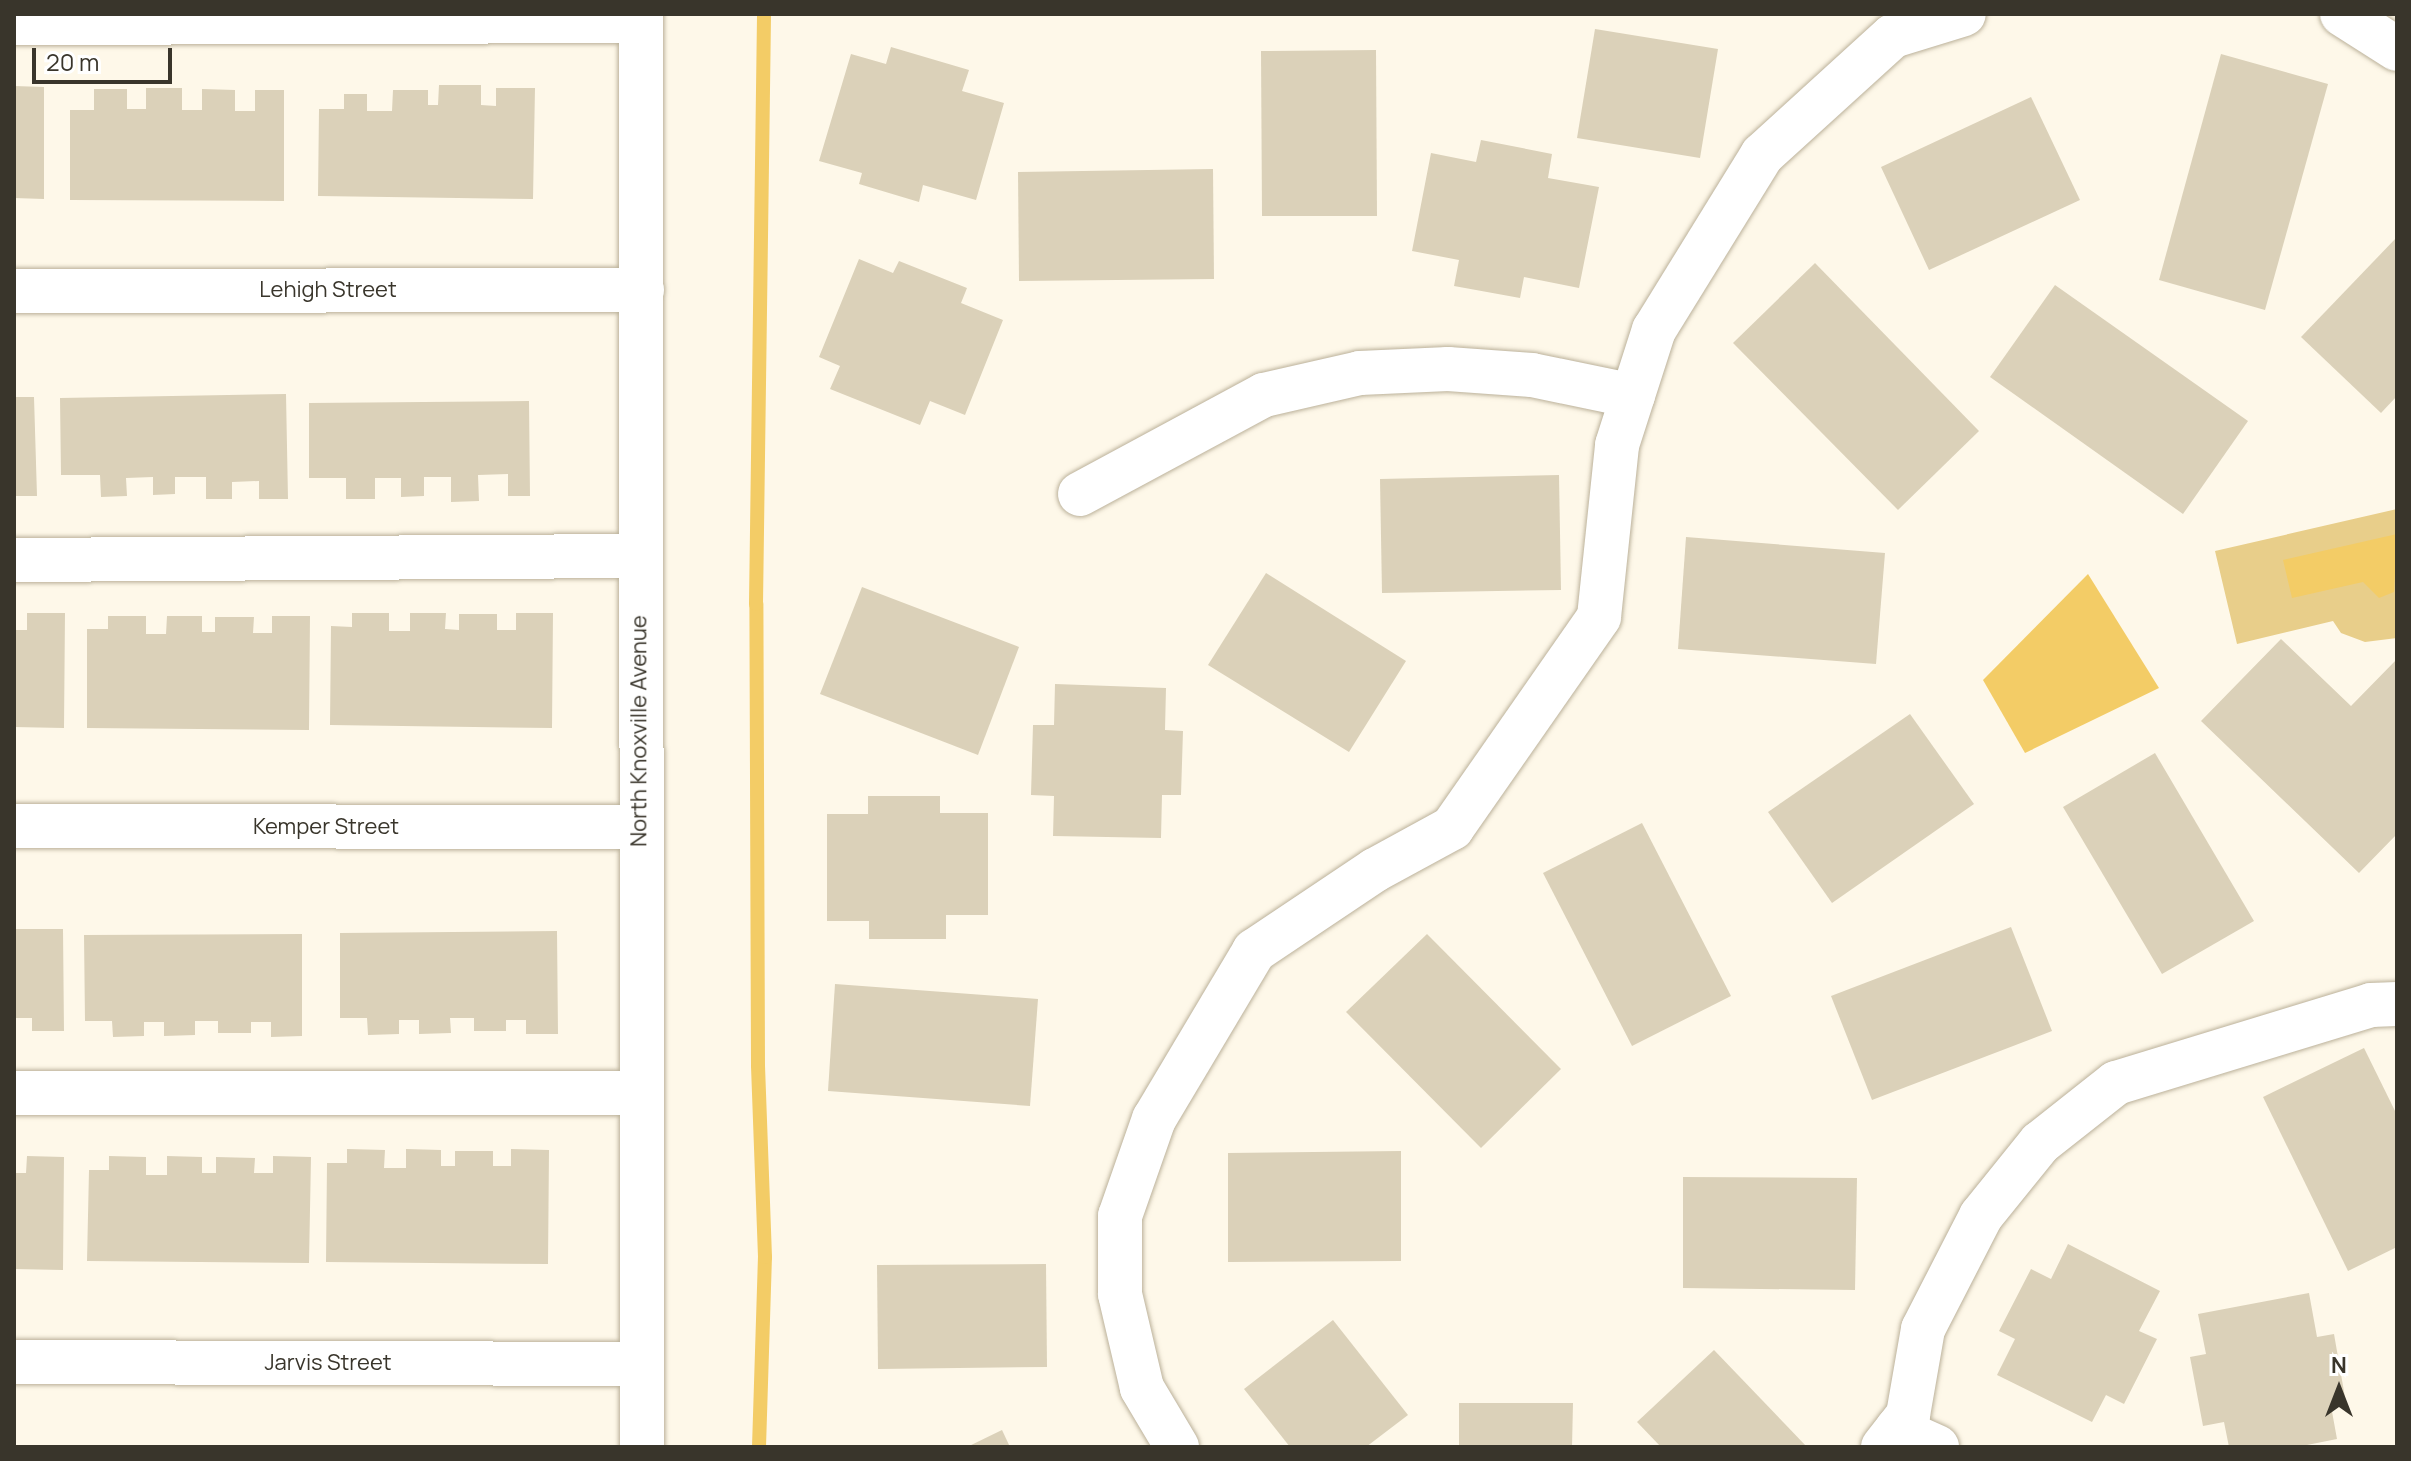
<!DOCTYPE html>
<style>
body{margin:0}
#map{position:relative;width:2411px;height:1461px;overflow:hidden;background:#fef8e9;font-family:Manrope,sans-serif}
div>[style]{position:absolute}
.green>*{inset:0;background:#e8ce8a}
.water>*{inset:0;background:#f3cc66}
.stream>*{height:14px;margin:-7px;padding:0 7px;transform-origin:7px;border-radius:7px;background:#f3cc66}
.building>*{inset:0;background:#dbd1b9}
.roads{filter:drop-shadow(0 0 2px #bbb19a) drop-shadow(0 0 2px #bbb19a)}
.minor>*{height:44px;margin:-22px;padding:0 22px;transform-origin:22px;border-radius:22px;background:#fff}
span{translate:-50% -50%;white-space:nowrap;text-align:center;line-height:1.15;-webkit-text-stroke:7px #fff;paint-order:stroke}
.street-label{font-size:22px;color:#39352b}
.frame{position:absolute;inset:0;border:16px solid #39352b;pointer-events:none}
.north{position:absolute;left:2299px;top:1349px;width:80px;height:80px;-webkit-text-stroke:6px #fff;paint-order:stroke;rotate:0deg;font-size:22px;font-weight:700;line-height:32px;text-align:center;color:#39352b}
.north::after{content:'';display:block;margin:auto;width:28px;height:36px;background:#39352b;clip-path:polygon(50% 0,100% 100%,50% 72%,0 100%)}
.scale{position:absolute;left:32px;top:48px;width:140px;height:36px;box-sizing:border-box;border:4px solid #39352b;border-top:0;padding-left:10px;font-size:24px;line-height:28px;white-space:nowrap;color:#39352b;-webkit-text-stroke:6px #fff;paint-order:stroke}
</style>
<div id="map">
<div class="green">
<i style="clip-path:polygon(2397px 509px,2397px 638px,2365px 642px,2341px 633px,2333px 621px,2237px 644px,2215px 551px)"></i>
</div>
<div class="water">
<i style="clip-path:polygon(2397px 534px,2394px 592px,2379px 598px,2363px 582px,2292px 598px,2283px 560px)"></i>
<i style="clip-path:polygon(2088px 574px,2159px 688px,2025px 753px,1983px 680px)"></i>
</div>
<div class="stream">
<i style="left:759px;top:1447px;width:190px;rotate:-88.2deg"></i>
<i style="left:765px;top:1257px;width:192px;rotate:-92.1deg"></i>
<i style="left:758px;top:1065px;width:461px;rotate:-90.2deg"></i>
<i style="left:756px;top:604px;width:590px;rotate:-89.22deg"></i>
</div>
<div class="building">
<i style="clip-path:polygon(1595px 29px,1718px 49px,1700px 158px,1577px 138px)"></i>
<i style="clip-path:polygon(891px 47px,969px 70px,962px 91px,1004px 103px,976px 200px,923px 185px,919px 202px,859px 184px,862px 173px,819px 161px,851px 54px,886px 64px)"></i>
<i style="clip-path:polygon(1376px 50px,1377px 216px,1262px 216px,1261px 51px)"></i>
<i style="clip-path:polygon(2221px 54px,2328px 84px,2265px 310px,2159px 280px)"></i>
<i style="clip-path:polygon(439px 85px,481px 85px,481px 105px,496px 106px,496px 88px,535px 88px,533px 199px,318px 196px,319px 109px,344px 109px,344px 94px,367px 94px,367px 111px,392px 111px,393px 90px,428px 90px,428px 105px,438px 105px)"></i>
<i style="clip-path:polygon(14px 86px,44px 87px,44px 199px,14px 198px)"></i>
<i style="clip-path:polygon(146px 88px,182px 88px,182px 110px,202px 110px,202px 89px,235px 90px,235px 111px,255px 111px,255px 90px,284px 90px,284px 201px,70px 200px,70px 110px,94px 110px,94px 89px,127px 89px,127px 109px,146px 109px)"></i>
<i style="clip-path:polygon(2031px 97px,2080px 200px,1929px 270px,1881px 167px)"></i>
<i style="clip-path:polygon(1481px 140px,1552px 154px,1548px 178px,1599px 187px,1579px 288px,1524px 277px,1520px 298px,1454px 286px,1459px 260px,1412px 251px,1431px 153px,1476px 162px)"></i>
<i style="clip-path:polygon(1213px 169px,1214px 279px,1019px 281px,1018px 172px)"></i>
<i style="clip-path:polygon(2397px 237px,2397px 396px,2381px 413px,2301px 337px)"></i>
<i style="clip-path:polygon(859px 259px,893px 273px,899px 261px,967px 288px,961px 303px,1003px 320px,965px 415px,930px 401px,920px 425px,830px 389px,840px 366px,819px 357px)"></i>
<i style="clip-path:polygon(1815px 263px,1979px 431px,1898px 510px,1733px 343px)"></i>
<i style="clip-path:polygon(2055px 285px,2248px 421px,2183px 514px,1990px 377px)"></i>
<i style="clip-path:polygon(286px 394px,288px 499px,259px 499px,259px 481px,232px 482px,232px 499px,206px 499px,206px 477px,175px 477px,175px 494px,153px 495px,153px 477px,126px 478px,127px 496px,101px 497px,100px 475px,61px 475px,60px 398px)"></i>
<i style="clip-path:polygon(14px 397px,34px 397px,37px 496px,14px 496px)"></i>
<i style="clip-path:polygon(529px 401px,530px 496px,508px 496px,508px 474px,478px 475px,479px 501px,451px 502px,451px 477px,424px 477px,424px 496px,401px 497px,401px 478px,375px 478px,375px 499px,346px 499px,346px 478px,309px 478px,309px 403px)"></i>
<i style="clip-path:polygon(1559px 475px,1561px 590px,1382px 593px,1380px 479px)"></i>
<i style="clip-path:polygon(1686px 537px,1885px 553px,1876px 664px,1678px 649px)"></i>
<i style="clip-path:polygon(1266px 573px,1406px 661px,1349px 752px,1208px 665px)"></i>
<i style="clip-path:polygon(862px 587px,1019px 647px,978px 755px,820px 694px)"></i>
<i style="clip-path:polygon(27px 613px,65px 613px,64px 728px,14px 727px,14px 630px,27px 630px)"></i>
<i style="clip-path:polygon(352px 613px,389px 613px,389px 631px,410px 631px,410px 613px,446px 613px,445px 629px,459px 630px,459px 614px,497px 614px,497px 630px,516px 630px,516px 613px,553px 613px,552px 728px,330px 725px,331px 626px,352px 627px)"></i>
<i style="clip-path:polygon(108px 616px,146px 616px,146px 634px,166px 634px,167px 616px,202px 616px,202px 632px,215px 632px,215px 617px,254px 617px,253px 633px,272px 633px,272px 616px,310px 616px,309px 730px,87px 728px,87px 629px,108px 629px)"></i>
<i style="clip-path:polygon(2281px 639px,2351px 706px,2397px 659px,2397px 834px,2359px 873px,2201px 721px)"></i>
<i style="clip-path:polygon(1055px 684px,1166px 688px,1165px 730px,1183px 731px,1181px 795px,1162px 795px,1161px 838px,1053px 836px,1054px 796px,1031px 795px,1033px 725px,1054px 725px)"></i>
<i style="clip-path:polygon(1910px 714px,1974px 804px,1832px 903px,1768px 812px)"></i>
<i style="clip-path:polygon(2155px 753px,2254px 921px,2162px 974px,2063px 807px)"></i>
<i style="clip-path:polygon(868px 796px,940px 796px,940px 813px,988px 813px,988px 915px,946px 915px,946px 939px,869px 939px,869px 921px,827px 921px,827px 814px,868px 814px)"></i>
<i style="clip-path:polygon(1642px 823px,1731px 996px,1632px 1046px,1543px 873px)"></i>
<i style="clip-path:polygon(2011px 927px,2052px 1031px,1872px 1100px,1831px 996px)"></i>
<i style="clip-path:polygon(14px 929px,63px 929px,64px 1031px,32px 1031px,32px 1018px,14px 1018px)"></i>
<i style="clip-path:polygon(557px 931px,558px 1034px,526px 1034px,526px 1020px,506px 1020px,506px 1031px,474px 1031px,474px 1018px,450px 1018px,451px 1033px,419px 1034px,419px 1020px,399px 1020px,399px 1034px,368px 1035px,367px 1018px,340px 1018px,340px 933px)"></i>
<i style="clip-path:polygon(302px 934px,302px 1036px,271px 1037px,271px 1022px,251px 1022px,251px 1033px,218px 1033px,218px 1021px,195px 1021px,195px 1035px,164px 1036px,164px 1022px,144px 1022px,144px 1036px,113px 1037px,112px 1021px,85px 1021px,84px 935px)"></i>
<i style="clip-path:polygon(1427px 934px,1561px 1069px,1481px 1148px,1346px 1012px)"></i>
<i style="clip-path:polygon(835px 984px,1038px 999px,1030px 1106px,828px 1091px)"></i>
<i style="clip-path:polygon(2364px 1048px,2397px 1115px,2397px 1247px,2348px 1271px,2263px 1097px)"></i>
<i style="clip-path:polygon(347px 1149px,385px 1150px,384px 1168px,406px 1168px,406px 1149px,441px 1150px,441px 1166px,455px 1166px,455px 1151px,493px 1151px,493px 1166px,511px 1166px,511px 1149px,549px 1150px,548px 1264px,326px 1262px,327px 1163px,347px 1163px)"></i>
<i style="clip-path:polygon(1401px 1151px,1401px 1261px,1228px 1262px,1228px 1153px)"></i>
<i style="clip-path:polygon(27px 1156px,64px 1157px,63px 1270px,14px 1269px,14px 1173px,26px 1173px)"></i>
<i style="clip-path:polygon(109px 1156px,146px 1157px,146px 1175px,167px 1175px,167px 1156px,202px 1157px,202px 1173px,216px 1173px,216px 1157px,255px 1158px,254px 1173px,273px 1173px,273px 1156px,311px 1157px,309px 1263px,87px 1261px,89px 1170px,109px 1170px)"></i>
<i style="clip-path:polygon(1683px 1177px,1857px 1178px,1855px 1290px,1683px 1288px)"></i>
<i style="clip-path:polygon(2068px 1244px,2160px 1291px,2139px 1331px,2157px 1339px,2124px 1404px,2106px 1395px,2092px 1422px,1997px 1375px,2015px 1339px,1999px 1331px,2031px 1269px,2051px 1279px)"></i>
<i style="clip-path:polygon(1046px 1264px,1047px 1367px,878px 1369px,877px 1265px)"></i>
<i style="clip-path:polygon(2309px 1293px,2317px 1337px,2334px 1334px,2346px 1403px,2331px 1406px,2337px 1439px,2297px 1447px,2229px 1447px,2224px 1422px,2203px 1426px,2190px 1357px,2206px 1354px,2198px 1314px)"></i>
<i style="clip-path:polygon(1333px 1320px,1408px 1415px,1366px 1447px,1290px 1447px,1244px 1389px)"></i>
<i style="clip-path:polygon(1714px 1350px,1807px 1447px,1661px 1447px,1637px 1422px)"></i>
<i style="clip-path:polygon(1459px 1403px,1573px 1403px,1572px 1447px,1459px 1447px)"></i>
<i style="clip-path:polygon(1002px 1430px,1010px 1447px,967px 1447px)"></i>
</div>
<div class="roads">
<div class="minor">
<i style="left:641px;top:14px;width:1433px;rotate:89.96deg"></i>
<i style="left:2342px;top:14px;width:65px;rotate:32.5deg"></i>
<i style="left:14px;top:23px;width:627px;rotate:-0.18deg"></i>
<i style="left:14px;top:291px;width:628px;rotate:-0.09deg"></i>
<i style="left:1080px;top:494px;width:209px;rotate:-28.3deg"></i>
<i style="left:1264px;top:395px;width:98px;rotate:-12.9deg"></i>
<i style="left:1360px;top:373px;width:88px;rotate:-2.6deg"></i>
<i style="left:1448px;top:369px;width:84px;rotate:4.1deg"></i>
<i style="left:1532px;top:375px;width:103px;rotate:11.7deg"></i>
<i style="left:14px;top:560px;width:626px;rotate:-0.37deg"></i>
<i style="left:14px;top:826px;width:624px;rotate:0.09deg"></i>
<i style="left:14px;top:1093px;width:626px"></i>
<i style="left:14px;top:1362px;width:628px;rotate:0.18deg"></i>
<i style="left:1897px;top:1429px;width:44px;rotate:24.2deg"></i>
<i style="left:1177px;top:1447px;width:69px;rotate:-120.7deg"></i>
<i style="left:1142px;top:1388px;width:97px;rotate:-103.2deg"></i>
<i style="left:1120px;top:1294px;width:78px;rotate:-90deg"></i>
<i style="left:1120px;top:1216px;width:103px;rotate:-70.7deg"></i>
<i style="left:1154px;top:1119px;width:196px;rotate:-59.2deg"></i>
<i style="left:1254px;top:951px;width:146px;rotate:-33.8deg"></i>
<i style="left:1375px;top:870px;width:88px;rotate:-28.6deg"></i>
<i style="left:1452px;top:828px;width:257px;rotate:-55.1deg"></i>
<i style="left:1599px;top:617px;width:173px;rotate:-84deg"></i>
<i style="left:1617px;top:445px;width:121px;rotate:-72.2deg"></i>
<i style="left:1654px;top:330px;width:206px;rotate:-58.3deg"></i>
<i style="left:1762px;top:155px;width:177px;rotate:-42.3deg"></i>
<i style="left:1893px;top:36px;width:74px;rotate:-17.2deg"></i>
<i style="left:1883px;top:1447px;width:41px;rotate:-52deg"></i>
<i style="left:1908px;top:1415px;width:87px;rotate:-80.1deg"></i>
<i style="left:1923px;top:1329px;width:127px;rotate:-62.8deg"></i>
<i style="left:1981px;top:1216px;width:94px;rotate:-51.1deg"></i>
<i style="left:2040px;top:1143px;width:97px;rotate:-38.3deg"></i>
<i style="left:2116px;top:1083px;width:267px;rotate:-17deg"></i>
<i style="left:2371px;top:1005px;width:26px;rotate:-2deg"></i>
</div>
</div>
<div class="street-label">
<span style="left:328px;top:290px">Lehigh Street</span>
<span style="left:639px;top:731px;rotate:-90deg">North Knoxville Avenue</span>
<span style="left:326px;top:827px">Kemper Street</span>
<span style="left:328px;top:1363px">Jarvis Street</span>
</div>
<div class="frame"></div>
<div class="north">N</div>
<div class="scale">20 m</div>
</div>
